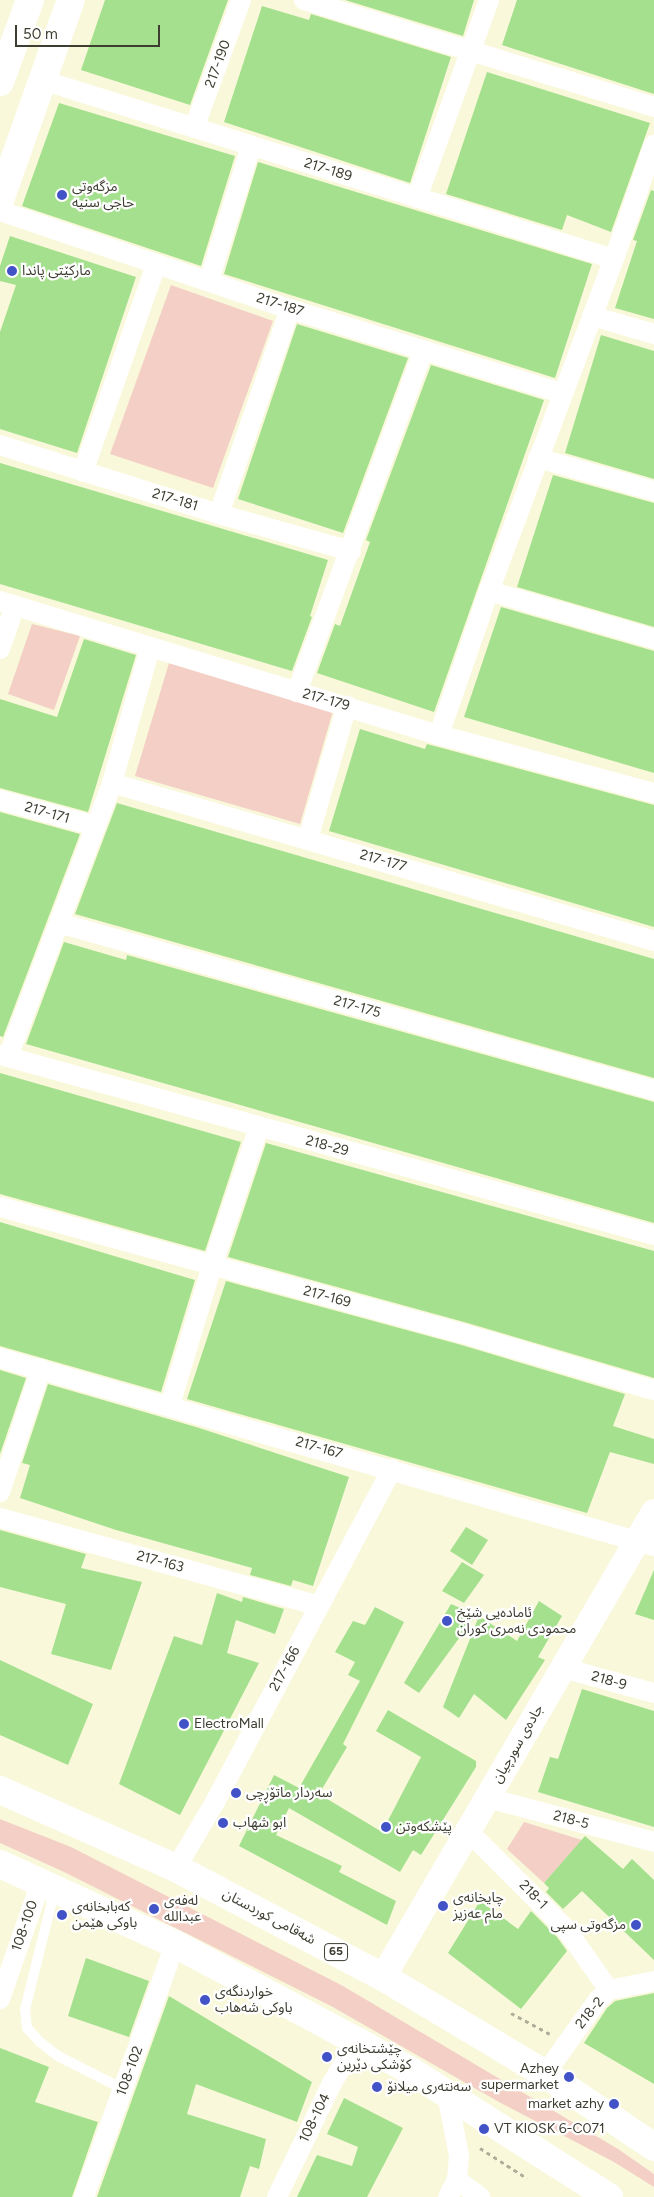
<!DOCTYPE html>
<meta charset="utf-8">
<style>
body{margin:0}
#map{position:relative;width:654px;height:2197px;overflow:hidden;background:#faf8db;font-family:Figtree,"Noto Sans Arabic",sans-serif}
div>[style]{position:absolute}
.green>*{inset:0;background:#f3cfc6}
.building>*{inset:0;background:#a4e08d}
.path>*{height:3px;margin-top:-1.5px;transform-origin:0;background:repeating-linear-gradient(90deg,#b0ae98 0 4px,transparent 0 8px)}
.service>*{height:10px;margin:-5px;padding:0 5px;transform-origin:5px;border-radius:5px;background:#fff}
.minor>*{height:20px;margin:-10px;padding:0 10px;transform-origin:10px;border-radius:10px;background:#fff}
.tertiary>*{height:26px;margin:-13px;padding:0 13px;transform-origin:13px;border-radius:13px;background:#fff}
.primary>*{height:28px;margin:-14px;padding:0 14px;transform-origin:14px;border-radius:14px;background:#fff}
.trunk>*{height:28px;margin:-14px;padding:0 14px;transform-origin:14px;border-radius:14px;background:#fff}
.dots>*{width:14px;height:14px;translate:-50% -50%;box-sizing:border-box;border:2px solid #fff;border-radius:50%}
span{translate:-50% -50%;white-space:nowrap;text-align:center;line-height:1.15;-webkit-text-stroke:4.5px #fff;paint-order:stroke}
.shield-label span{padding:1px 4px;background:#fff;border:1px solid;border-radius:4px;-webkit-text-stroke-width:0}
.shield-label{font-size:12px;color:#3e3d31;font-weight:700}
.street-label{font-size:14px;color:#3e3d31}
.poi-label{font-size:14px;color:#3e3d31}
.left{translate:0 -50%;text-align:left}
.right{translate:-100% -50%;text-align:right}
.scale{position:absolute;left:15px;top:25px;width:145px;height:22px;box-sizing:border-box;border:2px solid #3e3d31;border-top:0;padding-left:6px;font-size:15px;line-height:18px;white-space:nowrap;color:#3e3d31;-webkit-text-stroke:4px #fff;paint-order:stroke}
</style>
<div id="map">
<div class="green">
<i style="clip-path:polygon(171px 285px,273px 321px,213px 488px,110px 454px)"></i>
<i style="clip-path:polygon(32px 624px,80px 636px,54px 710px,8px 694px)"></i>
<i style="clip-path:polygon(169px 663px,333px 711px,300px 824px,135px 776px)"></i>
<i style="clip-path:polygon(0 1819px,71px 1847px,343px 1986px,618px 2149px,654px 2174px,654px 2187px,614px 2162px,499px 2102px,331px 2006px,62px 1871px,0 1843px)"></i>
<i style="clip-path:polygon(524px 1822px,582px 1840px,544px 1883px,507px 1849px)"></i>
</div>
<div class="building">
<i style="clip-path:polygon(105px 0,228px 0,190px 105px,81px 70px)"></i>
<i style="clip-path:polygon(345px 0,474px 0,463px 36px)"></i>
<i style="clip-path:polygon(517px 0,654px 0,654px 94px,502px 45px)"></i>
<i style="clip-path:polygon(262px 6px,309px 20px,311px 14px,451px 57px,410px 183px,224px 122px)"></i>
<i style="clip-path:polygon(487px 72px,650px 123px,611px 232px,567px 215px,562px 230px,446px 194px)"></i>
<i style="clip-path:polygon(59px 103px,235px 156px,201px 266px,22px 206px)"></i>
<i style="clip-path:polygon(258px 162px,592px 264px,555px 378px,224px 274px)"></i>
<i style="clip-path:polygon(651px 190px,654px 191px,654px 319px,615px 308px,637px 241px,633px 240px)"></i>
<i style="clip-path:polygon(10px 236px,136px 277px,77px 453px,0 429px,0 332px,16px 285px,0 281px,0 266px)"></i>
<i style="clip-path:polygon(297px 324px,408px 358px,343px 533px,238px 499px)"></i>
<i style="clip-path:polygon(601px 335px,654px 351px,654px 479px,565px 453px)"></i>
<i style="clip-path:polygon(431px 365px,544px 400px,434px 712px,317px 673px,335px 624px,340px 626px,370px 542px,366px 540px)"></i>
<i style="clip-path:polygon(0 463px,328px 560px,310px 616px,312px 617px,292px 671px,0 584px)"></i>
<i style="clip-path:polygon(553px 475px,654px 503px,654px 627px,517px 587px)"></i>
<i style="clip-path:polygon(501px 607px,654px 651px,654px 773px,464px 717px)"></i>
<i style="clip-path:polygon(84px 639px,136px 655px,88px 812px,0 788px,0 699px,57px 717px)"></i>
<i style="clip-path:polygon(360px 729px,425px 749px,427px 744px,654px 805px,654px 927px,329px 831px)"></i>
<i style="clip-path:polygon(117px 803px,654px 959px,654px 1078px,75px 914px)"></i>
<i style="clip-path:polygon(0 812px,80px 834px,3px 1037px,0 1036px)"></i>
<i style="clip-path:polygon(64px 942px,126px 960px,127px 955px,654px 1102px,654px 1223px,26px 1044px)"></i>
<i style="clip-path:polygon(0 1073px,241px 1142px,205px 1251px,0 1194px)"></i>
<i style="clip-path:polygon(266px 1143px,654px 1251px,654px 1378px,464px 1322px,228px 1257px)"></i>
<i style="clip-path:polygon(0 1222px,195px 1280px,161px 1392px,0 1346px)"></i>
<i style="clip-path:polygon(226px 1281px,458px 1344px,625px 1394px,613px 1426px,654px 1439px,654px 1464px,610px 1452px,587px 1513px,187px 1399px)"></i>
<i style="clip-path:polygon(0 1370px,26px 1378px,0 1454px)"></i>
<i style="clip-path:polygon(48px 1384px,196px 1427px,349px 1477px,313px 1586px,293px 1580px,291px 1586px,250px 1575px,252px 1568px,116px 1530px,20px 1498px,30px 1465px,22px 1463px)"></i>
<i style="clip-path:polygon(466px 1527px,488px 1540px,472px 1565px,450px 1551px)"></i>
<i style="clip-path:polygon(0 1530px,86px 1554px,81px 1568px,142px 1582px,111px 1670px,51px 1654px,66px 1604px,0 1587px)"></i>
<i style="clip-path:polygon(462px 1562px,484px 1575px,464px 1603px,442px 1591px)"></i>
<i style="clip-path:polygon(654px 1570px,654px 1620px,635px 1614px)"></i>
<i style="clip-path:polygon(217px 1593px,242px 1602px,243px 1597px,284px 1609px,275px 1634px,236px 1620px,227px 1653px,259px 1663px,180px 1815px,119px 1784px,174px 1636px,202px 1645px)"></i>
<i style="clip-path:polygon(539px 1601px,562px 1616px,538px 1657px,545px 1660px,506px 1720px,474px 1694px,459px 1718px,443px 1707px,479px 1616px,517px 1641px)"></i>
<i style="clip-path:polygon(451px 1604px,476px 1615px,419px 1693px,404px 1683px)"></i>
<i style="clip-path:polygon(375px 1607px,404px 1622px,343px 1744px,347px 1747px,319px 1794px,382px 1832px,421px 1757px,376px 1731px,388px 1710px,476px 1761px,476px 1767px,421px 1855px,413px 1850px,400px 1872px,289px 1808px,276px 1835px,342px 1866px,339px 1872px,396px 1901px,387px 1925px,239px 1846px,274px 1775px,299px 1788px,360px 1681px,348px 1675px,355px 1662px,335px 1652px,353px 1621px,365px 1625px)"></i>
<i style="clip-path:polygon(0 1660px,93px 1704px,68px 1765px,0 1735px)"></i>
<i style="clip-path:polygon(582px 1689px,654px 1711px,654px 1827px,538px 1792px,550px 1757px,558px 1759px)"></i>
<i style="clip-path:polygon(585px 1836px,623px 1869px,632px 1859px,654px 1880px,654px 1960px,582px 1891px,563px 1909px,546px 1892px,549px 1888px,544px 1883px)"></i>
<i style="clip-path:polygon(480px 1901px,518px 1929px,531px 1911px,557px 1937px,567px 1951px,521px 2009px,448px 1953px)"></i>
<i style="clip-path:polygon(86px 1958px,149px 1981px,129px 2037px,68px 2016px)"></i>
<i style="clip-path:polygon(654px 1993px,654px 2084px,584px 2043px,607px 2008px,615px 2001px)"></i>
<i style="clip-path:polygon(169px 1996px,312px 2082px,297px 2122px,196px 2084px,187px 2114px,266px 2139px,259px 2169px,250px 2166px,240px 2197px,97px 2197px)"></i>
<i style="clip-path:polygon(0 2048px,49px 2067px,35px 2102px,98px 2122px,72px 2197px,0 2197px)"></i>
<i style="clip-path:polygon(344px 2098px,403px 2128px,367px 2197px,297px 2197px,317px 2155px,352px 2166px,358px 2147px,327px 2134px)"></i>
</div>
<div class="path">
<i style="left:511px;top:2013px;width:44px;rotate:28.3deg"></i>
<i style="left:480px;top:2148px;width:56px;rotate:32.6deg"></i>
</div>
<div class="service">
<i style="left:55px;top:1889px;width:124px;rotate:104deg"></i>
<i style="left:25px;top:2009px;width:19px;rotate:84deg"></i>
<i style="left:27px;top:2028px;width:19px;rotate:47deg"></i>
<i style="left:40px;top:2042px;width:23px;rotate:38deg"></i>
<i style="left:58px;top:2056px;width:73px;rotate:26.9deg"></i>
</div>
<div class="minor">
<i style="left:304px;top:0;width:366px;rotate:17deg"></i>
<i style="left:42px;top:80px;width:599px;rotate:17.38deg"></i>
<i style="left:194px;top:128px;width:136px;rotate:-69.8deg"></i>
<i style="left:417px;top:198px;width:211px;rotate:-70deg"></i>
<i style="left:0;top:211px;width:306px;rotate:18.7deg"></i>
<i style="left:290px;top:309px;width:285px;rotate:17.2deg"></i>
<i style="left:209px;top:281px;width:141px;rotate:-72.7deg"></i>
<i style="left:592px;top:316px;width:65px;rotate:16.2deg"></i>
<i style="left:0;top:445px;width:230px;rotate:17.5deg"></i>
<i style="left:219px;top:514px;width:137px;rotate:15.7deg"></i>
<i style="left:538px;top:458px;width:121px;rotate:15.9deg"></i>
<i style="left:83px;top:472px;width:219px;rotate:-70.6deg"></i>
<i style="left:219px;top:514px;width:217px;rotate:-70.9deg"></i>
<i style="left:489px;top:591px;width:172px;rotate:16.2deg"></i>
<i style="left:0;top:601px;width:459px;rotate:17deg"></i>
<i style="left:439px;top:735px;width:223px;rotate:15.1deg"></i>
<i style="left:0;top:649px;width:46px;rotate:-70.8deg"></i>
<i style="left:297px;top:692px;width:364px;rotate:-69.7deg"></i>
<i style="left:439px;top:735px;width:152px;rotate:-70.9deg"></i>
<i style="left:489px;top:591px;width:355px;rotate:-69.4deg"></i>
<i style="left:614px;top:259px;width:121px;rotate:-70.7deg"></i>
<i style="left:112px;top:783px;width:565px;rotate:16.25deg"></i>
<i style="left:0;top:800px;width:98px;rotate:15.3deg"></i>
<i style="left:308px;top:839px;width:139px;rotate:-73.7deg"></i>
<i style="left:59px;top:923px;width:618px;rotate:15.68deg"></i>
<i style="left:0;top:1055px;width:678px;rotate:15.39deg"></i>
<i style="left:8px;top:1057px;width:293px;rotate:-69.2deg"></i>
<i style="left:112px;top:783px;width:140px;rotate:-74.3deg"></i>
<i style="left:0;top:1207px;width:478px;rotate:15.3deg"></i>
<i style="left:461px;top:1333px;width:201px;rotate:16.5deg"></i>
<i style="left:0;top:1358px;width:680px;rotate:16.04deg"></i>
<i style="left:170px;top:1405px;width:145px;rotate:-73.2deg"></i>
<i style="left:212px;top:1266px;width:147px;rotate:-71.3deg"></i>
<i style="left:0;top:1492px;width:130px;rotate:-71.6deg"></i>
<i style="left:0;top:1518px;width:331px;rotate:15.4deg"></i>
<i style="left:563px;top:1668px;width:94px;rotate:15.4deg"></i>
<i style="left:488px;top:1798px;width:172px;rotate:14.8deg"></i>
<i style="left:468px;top:1831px;width:139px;rotate:45deg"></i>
<i style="left:566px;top:1929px;width:75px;rotate:54.8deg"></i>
<i style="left:176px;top:1868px;width:77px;rotate:-59.4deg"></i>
<i style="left:215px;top:1802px;width:377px;rotate:-62deg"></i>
<i style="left:0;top:1999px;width:124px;rotate:-70.7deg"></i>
<i style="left:545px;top:2074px;width:91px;rotate:-54.4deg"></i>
<i style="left:598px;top:2000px;width:15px;rotate:-42deg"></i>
<i style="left:609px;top:1990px;width:46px;rotate:-11.3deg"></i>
<i style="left:447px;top:2094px;width:63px;rotate:79deg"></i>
<i style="left:459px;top:2156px;width:24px;rotate:95deg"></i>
<i style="left:457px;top:2180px;width:19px;rotate:118deg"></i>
<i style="left:457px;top:2180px;width:29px;rotate:36deg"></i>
<i style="left:84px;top:2197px;width:269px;rotate:-70.2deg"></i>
<i style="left:277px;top:2197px;width:127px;rotate:-64.2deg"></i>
<i style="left:332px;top:2083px;width:49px;rotate:-59.2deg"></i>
</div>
<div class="tertiary">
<i style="left:383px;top:1977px;width:538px;rotate:-59.77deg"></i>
</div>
<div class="primary">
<i style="left:0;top:82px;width:87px;rotate:-69.9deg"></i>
<i style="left:0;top:200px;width:212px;rotate:-70.5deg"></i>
</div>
<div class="trunk">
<i style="left:0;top:1790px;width:193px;rotate:23.9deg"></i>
<i style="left:176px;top:1868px;width:234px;rotate:27.8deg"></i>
<i style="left:383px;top:1977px;width:189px;rotate:30.9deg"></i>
<i style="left:545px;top:2074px;width:131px;rotate:33.8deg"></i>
<i style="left:0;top:1864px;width:192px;rotate:24.6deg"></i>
<i style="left:175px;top:1944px;width:206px;rotate:28.1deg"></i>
<i style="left:357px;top:2041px;width:62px;rotate:29.1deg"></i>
<i style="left:411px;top:2071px;width:235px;rotate:32.5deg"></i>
</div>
<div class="dots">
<i style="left:62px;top:195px;background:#4253c7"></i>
<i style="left:12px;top:271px;background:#4253c7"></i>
<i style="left:447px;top:1621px;background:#4253c7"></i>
<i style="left:184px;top:1724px;background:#4253c7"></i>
<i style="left:236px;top:1793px;background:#4253c7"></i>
<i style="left:223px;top:1823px;background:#4253c7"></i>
<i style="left:386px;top:1827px;background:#4253c7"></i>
<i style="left:443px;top:1906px;background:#4253c7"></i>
<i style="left:154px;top:1909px;background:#4253c7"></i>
<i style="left:62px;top:1915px;background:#4253c7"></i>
<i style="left:636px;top:1925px;background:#4253c7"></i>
<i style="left:205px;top:2000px;background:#4253c7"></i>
<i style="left:327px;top:2057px;background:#4253c7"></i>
<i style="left:569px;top:2077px;background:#4253c7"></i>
<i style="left:377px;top:2087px;background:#4253c7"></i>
<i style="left:614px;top:2104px;background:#4253c7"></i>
<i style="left:484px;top:2129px;background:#4253c7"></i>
</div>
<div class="shield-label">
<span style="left:336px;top:1952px">65</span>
</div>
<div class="street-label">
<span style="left:218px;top:64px;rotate:-70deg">217-190</span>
<span style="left:328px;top:170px;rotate:17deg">217-189</span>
<span style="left:280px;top:305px;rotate:18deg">217-187</span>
<span style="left:175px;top:500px;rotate:17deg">217-181</span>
<span style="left:326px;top:700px;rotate:16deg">217-179</span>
<span style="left:47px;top:813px;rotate:16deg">217-171</span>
<span style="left:383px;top:861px;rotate:16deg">217-177</span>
<span style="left:357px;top:1007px;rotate:16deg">217-175</span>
<span style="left:327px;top:1146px;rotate:15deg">218-29</span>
<span style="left:327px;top:1297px;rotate:15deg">217-169</span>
<span style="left:319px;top:1448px;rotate:16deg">217-167</span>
<span style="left:160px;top:1562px;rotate:15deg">217-163</span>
<span style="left:285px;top:1669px;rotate:-62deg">217-166</span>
<span style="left:609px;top:1681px;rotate:16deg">218-9</span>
<span style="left:518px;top:1744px;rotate:-60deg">جادەی سورچیان</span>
<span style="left:571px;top:1820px;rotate:15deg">218-5</span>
<span style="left:533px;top:1895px;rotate:46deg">218-1</span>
<span style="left:269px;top:1917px;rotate:28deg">شەقامی کوردستان</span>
<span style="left:25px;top:1926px;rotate:-71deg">108-100</span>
<span style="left:590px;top:2013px;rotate:-51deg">218-2</span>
<span style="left:130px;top:2071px;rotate:-70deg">108-102</span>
<span style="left:315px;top:2118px;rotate:-64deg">108-104</span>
</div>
<div class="poi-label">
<span class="left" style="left:72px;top:195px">مزگەوتی<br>حاجی سنیە</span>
<span class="left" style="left:22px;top:271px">مارکێتی پاندا</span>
<span class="left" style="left:457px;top:1621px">ئامادەیی شێخ<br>محمودی نەمری کوران</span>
<span class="left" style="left:194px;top:1724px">ElectroMall</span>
<span class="left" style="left:246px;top:1793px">سەردار ماتۆڕچی</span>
<span class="left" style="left:233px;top:1823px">ابو شهاب</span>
<span class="left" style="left:396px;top:1827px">پێشکەوتن</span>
<span class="left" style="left:453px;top:1906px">چایخانەی<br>مام عەزیز</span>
<span class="left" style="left:164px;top:1909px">لەفەی<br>عبدالله</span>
<span class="left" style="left:72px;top:1915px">کەبابخانەی<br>باوکی هێمن</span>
<span class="right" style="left:626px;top:1925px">مزگەوتی سپی</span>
<span class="left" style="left:215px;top:2000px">خواردنگەی<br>باوکی شەهاب</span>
<span class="left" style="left:337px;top:2057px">چێشتخانەی<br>کۆشکی دێرین</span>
<span class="right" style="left:559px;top:2077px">Azhey<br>supermarket</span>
<span class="left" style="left:387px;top:2087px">سەنتەری میلانۆ</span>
<span class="right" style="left:604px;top:2104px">market azhy</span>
<span class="left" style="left:494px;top:2129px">VT KIOSK 6-C071</span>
</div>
<div class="scale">50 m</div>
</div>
